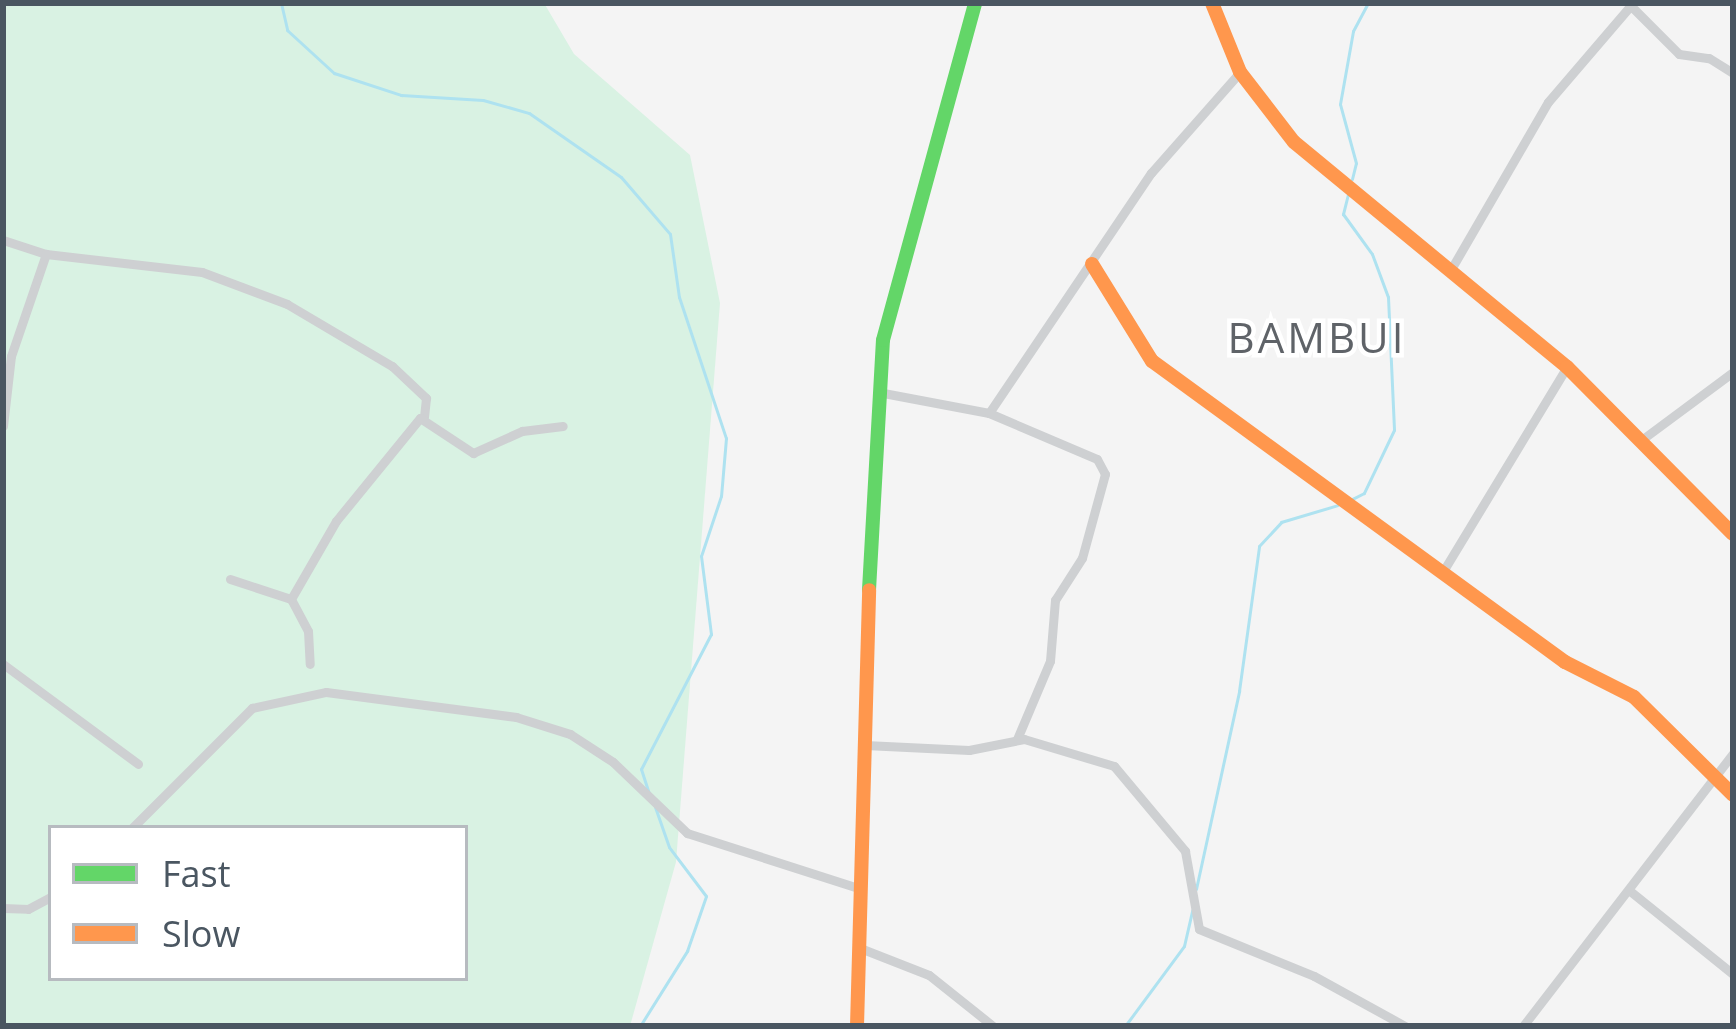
<!DOCTYPE html>
<style>
body{margin:0}
#map{position:relative;width:1736px;height:1029px;overflow:hidden;background:#f4f4f4;font-family:"Open Sans",sans-serif}
div>[style]{position:absolute}
.green>*{inset:0;background:#d9f2e3}
.stream>*{height:3px;margin:-1.5px;padding:0 1.5px;transform-origin:1.5px;border-radius:1.5px;background:#aee2f0}
.street>*{height:9px;margin:-4.5px;padding:0 4.5px;transform-origin:4.5px;border-radius:4.5px;background:#ced0d2}
.fast>*{height:14px;margin:-7px;padding:0 7px;transform-origin:7px;border-radius:7px;background:#63d668}
.slow>*{height:14px;margin:-7px;padding:0 7px;transform-origin:7px;border-radius:7px;background:#ff974d}
span{translate:-50% -50%;white-space:nowrap;text-align:center;line-height:1.15;-webkit-text-stroke:9px #fff;paint-order:stroke}
.quarter-label{font-size:42px;color:#5f6368;letter-spacing:3px}
.frame{position:absolute;inset:0;border:6px solid #4a5661;pointer-events:none}
.legend{position:absolute;left:48px;top:825px;width:420px;height:156px;box-sizing:border-box;background:#fff;border:3px solid #b7bbc0;margin:0;padding:15px 21px;list-style:none;font-size:36px;color:#4a5661}
.legend li{display:flex;align-items:center;gap:24px;height:60px}
.legend b{width:60px;border:3px solid #b7bbc0}
</style>
<div id="map">
<div class="green">
<i style="clip-path:polygon(evenodd,3px 3px,544px 3px,574px 54px,690px 155px,720px 303px,676px 862px,630px 1026px,3px 1026px,3px 3px,51px 828px,465px 828px,465px 978px,51px 978px,51px 828px)"></i>
</div>
<div class="stream">
<i style="left:281px;top:3px;width:28px;rotate:77deg"></i>
<i style="left:287px;top:30px;width:64px;rotate:42.5deg"></i>
<i style="left:334px;top:73px;width:71px;rotate:18.2deg"></i>
<i style="left:401px;top:95px;width:82px;rotate:3.5deg"></i>
<i style="left:483px;top:100px;width:48px;rotate:15.8deg"></i>
<i style="left:529px;top:113px;width:112px;rotate:34.8deg"></i>
<i style="left:621px;top:177px;width:75px;rotate:49.3deg"></i>
<i style="left:670px;top:234px;width:64px;rotate:81.9deg"></i>
<i style="left:679px;top:297px;width:149px;rotate:71.6deg"></i>
<i style="left:726px;top:438px;width:58px;rotate:94.9deg"></i>
<i style="left:721px;top:496px;width:63px;rotate:108.4deg"></i>
<i style="left:701px;top:556px;width:79px;rotate:82.7deg"></i>
<i style="left:711px;top:634px;width:152px;rotate:117.4deg"></i>
<i style="left:641px;top:769px;width:25px;rotate:72deg"></i>
<i style="left:1352px;top:179px;width:16px;rotate:-76deg"></i>
<i style="left:1356px;top:163px;width:61px;rotate:-105.2deg"></i>
<i style="left:1340px;top:104px;width:74px;rotate:-79.9deg"></i>
<i style="left:1353px;top:31px;width:32px;rotate:-62deg"></i>
<i style="left:1348px;top:194px;width:21px;rotate:104deg"></i>
<i style="left:1343px;top:214px;width:49px;rotate:54.1deg"></i>
<i style="left:1372px;top:254px;width:46px;rotate:69.6deg"></i>
<i style="left:1388px;top:297px;width:133px;rotate:87.4deg"></i>
<i style="left:1394px;top:430px;width:70px;rotate:115.5deg"></i>
<i style="left:1364px;top:493px;width:13px;rotate:153deg"></i>
<i style="left:1196px;top:889px;width:203px;rotate:-77.7deg"></i>
<i style="left:1239px;top:691px;width:146px;rotate:-82.1deg"></i>
<i style="left:1259px;top:546px;width:33px;rotate:-47deg"></i>
<i style="left:1281px;top:522px;width:59px;rotate:-16.6deg"></i>
<i style="left:640px;top:1026px;width:89px;rotate:-57.9deg"></i>
<i style="left:687px;top:951px;width:58px;rotate:-70.9deg"></i>
<i style="left:706px;top:896px;width:61px;rotate:-127.1deg"></i>
<i style="left:669px;top:847px;width:42px;rotate:-109.3deg"></i>
<i style="left:1125px;top:1026px;width:99px;rotate:-53.6deg"></i>
<i style="left:1184px;top:946px;width:37px;rotate:-77deg"></i>
</div>
<div class="street">
<i style="left:1631px;top:6px;width:68px;rotate:45deg"></i>
<i style="left:1679px;top:54px;width:30px;rotate:8deg"></i>
<i style="left:1709px;top:58px;width:28px;rotate:32deg"></i>
<i style="left:3px;top:240px;width:45px;rotate:18deg"></i>
<i style="left:46px;top:254px;width:157px;rotate:6.6deg"></i>
<i style="left:202px;top:272px;width:91px;rotate:20.6deg"></i>
<i style="left:287px;top:304px;width:122px;rotate:30.6deg"></i>
<i style="left:392px;top:366px;width:47px;rotate:43.3deg"></i>
<i style="left:426px;top:398px;width:19px;rotate:96deg"></i>
<i style="left:1450px;top:271px;width:195px;rotate:-59.9deg"></i>
<i style="left:1548px;top:102px;width:130px;rotate:-49.4deg"></i>
<i style="left:878px;top:392px;width:113px;rotate:10.7deg"></i>
<i style="left:989px;top:413px;width:290px;rotate:-56deg"></i>
<i style="left:1151px;top:173px;width:135px;rotate:-48.6deg"></i>
<i style="left:989px;top:413px;width:117px;rotate:23.1deg"></i>
<i style="left:1097px;top:459px;width:17px;rotate:62deg"></i>
<i style="left:1105px;top:474px;width:87px;rotate:105.3deg"></i>
<i style="left:1082px;top:558px;width:50px;rotate:122.7deg"></i>
<i style="left:1055px;top:600px;width:61px;rotate:94.7deg"></i>
<i style="left:1050px;top:661px;width:85px;rotate:112.9deg"></i>
<i style="left:3px;top:426px;width:70px;rotate:-83.5deg"></i>
<i style="left:11px;top:356px;width:108px;rotate:-71.1deg"></i>
<i style="left:1644px;top:438px;width:111px;rotate:-36.6deg"></i>
<i style="left:1442px;top:573px;width:241px;rotate:-58.8deg"></i>
<i style="left:230px;top:579px;width:64px;rotate:18.2deg"></i>
<i style="left:291px;top:599px;width:36px;rotate:62deg"></i>
<i style="left:308px;top:631px;width:33px;rotate:87deg"></i>
<i style="left:291px;top:599px;width:90px;rotate:-60deg"></i>
<i style="left:336px;top:521px;width:133px;rotate:-50.8deg"></i>
<i style="left:420px;top:418px;width:64px;rotate:33.4deg"></i>
<i style="left:473px;top:453px;width:54px;rotate:-24.2deg"></i>
<i style="left:522px;top:431px;width:41px;rotate:-7deg"></i>
<i style="left:3px;top:664px;width:168px;rotate:36.5deg"></i>
<i style="left:865px;top:745px;width:104px;rotate:2.8deg"></i>
<i style="left:969px;top:750px;width:56px;rotate:-11.3deg"></i>
<i style="left:1024px;top:739px;width:94px;rotate:16.7deg"></i>
<i style="left:1114px;top:766px;width:111px;rotate:50.1deg"></i>
<i style="left:1185px;top:851px;width:79px;rotate:79.8deg"></i>
<i style="left:1199px;top:929px;width:124px;rotate:22.2deg"></i>
<i style="left:1314px;top:976px;width:104px;rotate:28.8deg"></i>
<i style="left:132px;top:828px;width:170px;rotate:-45deg"></i>
<i style="left:252px;top:708px;width:76px;rotate:-12.2deg"></i>
<i style="left:326px;top:692px;width:192px;rotate:7.5deg"></i>
<i style="left:516px;top:717px;width:57px;rotate:17.5deg"></i>
<i style="left:570px;top:734px;width:51px;rotate:33.1deg"></i>
<i style="left:613px;top:762px;width:103px;rotate:43.8deg"></i>
<i style="left:687px;top:833px;width:183px;rotate:17.8deg"></i>
<i style="left:1630px;top:891px;width:132px;rotate:38.9deg"></i>
<i style="left:3px;top:908px;width:25px;rotate:2deg"></i>
<i style="left:28px;top:909px;width:26px;rotate:-28deg"></i>
<i style="left:860px;top:948px;width:74px;rotate:21.4deg"></i>
<i style="left:929px;top:975px;width:82px;rotate:38.6deg"></i>
<i style="left:1523px;top:1026px;width:344px;rotate:-52.4deg"></i>
</div>
<div class="fast">
<i style="left:869px;top:590px;width:250px;rotate:-86.8deg"></i>
<i style="left:883px;top:340px;width:349px;rotate:-74.7deg"></i>
</div>
<div class="slow">
<i style="left:1212px;top:3px;width:74px;rotate:67.9deg"></i>
<i style="left:1240px;top:72px;width:88px;rotate:52.4deg"></i>
<i style="left:1294px;top:142px;width:354px;rotate:39.5deg"></i>
<i style="left:1567px;top:367px;width:235px;rotate:45.2deg"></i>
<i style="left:1092px;top:264px;width:114px;rotate:58.3deg"></i>
<i style="left:1152px;top:361px;width:511px;rotate:36.09deg"></i>
<i style="left:1565px;top:662px;width:77px;rotate:26.9deg"></i>
<i style="left:1634px;top:697px;width:139px;rotate:44.7deg"></i>
<i style="left:857px;top:1026px;width:436px;rotate:-88.4deg"></i>
</div>
<div class="quarter-label">
<span style="left:1317px;top:337px">BAMBUI</span>
</div>
<div class="frame"></div>
<ul class="legend">
<li><b style="height:15px;background:#63d668"></b>Fast</li>
<li><b style="height:15px;background:#ff974d"></b>Slow</li>
</ul>
</div>
